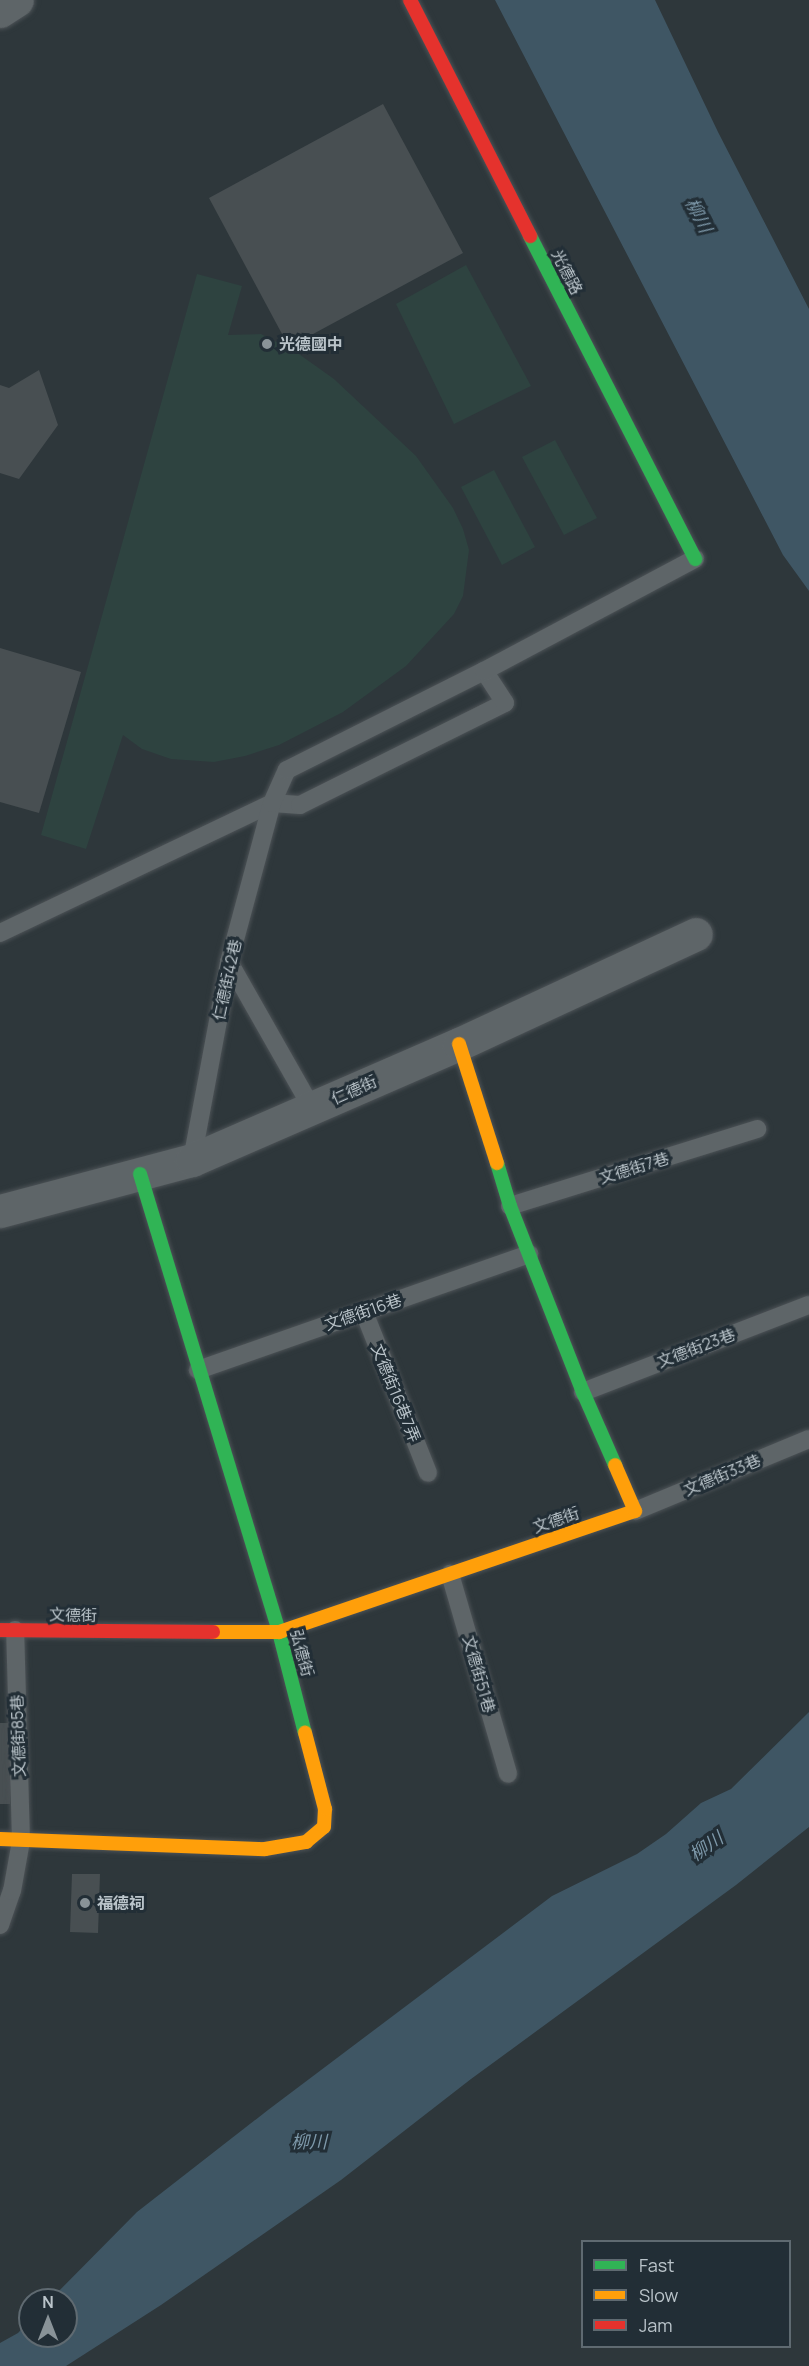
<!DOCTYPE html>
<meta charset="utf-8">
<style>
body{margin:0}
#map{position:relative;width:809px;height:2366px;overflow:hidden;background:#2e373b;font-family:Manrope,"Noto Sans TC",sans-serif}
div>[style]{position:absolute}
.green>*{inset:0;background:#2e4340}
.water>*{inset:0;background:#3f5664}
.building>*{inset:0;background:#484f52}
.roads{filter:drop-shadow(0 0 2px #4c5256) drop-shadow(0 0 2px #4c5256)}
.lane>*{height:18px;margin:-9px;padding:0 9px;transform-origin:9px;border-radius:9px;background:#5e6568}
.street>*{height:33px;margin:-16.5px;padding:0 16.5px;transform-origin:16.5px;border-radius:16.5px;background:#5e6568}
.fast>*{height:14px;margin:-7px;padding:0 7px;transform-origin:7px;border-radius:7px;background:#30b455}
.slow>*{height:14px;margin:-7px;padding:0 7px;transform-origin:7px;border-radius:7px;background:#ff9f0a}
.jam>*{height:14px;margin:-7px;padding:0 7px;transform-origin:7px;border-radius:7px;background:#e5322d}
.dots>*{width:16px;height:16px;translate:-50% -50%;box-sizing:border-box;border:3px solid #222e36;border-radius:50%}
span{translate:-50% -50%;white-space:nowrap;text-align:center;line-height:1.15;-webkit-text-stroke:6px #222e36;paint-order:stroke}
.street-label{font-size:16px;color:#bac4ca}
.poi-label{font-size:16px;color:#bac4ca;font-weight:700}
.left{translate:0 -50%;text-align:left}
.water-label{font-size:18px;color:#7e99aa;font-style:italic}
.legend{position:absolute;left:581px;top:2240px;width:210px;height:108px;box-sizing:border-box;background:#222e36;border:2px solid #5f6a71;margin:0;padding:8px 10px;list-style:none;font-size:18px;color:#bac4ca}
.legend li{display:flex;align-items:center;gap:12px;height:30px}
.legend b{width:30px;border:2px solid #5f6a71}
.north{position:absolute;left:18px;top:2288px;width:60px;height:60px;box-sizing:border-box;background:#222e36;border:2px solid #5f6a71;border-radius:50%;rotate:0deg;font-size:16px;font-weight:700;line-height:24px;text-align:center;color:#bac4ca}
.north::after{content:'';display:block;margin:auto;width:21px;height:27px;background:#899398;clip-path:polygon(50% 0,100% 100%,50% 72%,0 100%)}
</style>
<div id="map">
<div class="green">
<i style="clip-path:polygon(466px 265px,531px 386px,454px 424px,396px 304px)"></i>
<i style="clip-path:polygon(197px 274px,242px 286px,228px 335px,261px 334px,296px 352px,334px 379px,416px 456px,453px 508px,463px 529px,469px 550px,463px 596px,454px 614px,406px 666px,343px 712px,279px 745px,245px 756px,214px 762px,171px 759px,142px 749px,123px 735px,86px 849px,41px 835px)"></i>
<i style="clip-path:polygon(555px 440px,597px 518px,564px 535px,522px 457px)"></i>
<i style="clip-path:polygon(494px 470px,535px 547px,502px 565px,461px 487px)"></i>
</div>
<div class="water">
<i style="clip-path:polygon(495px 0,655px 0,718px 132px,809px 309px,809px 591px,783px 555px)"></i>
<i style="clip-path:polygon(809px 1712px,809px 1827px,736px 1885px,471px 2079px,341px 2180px,161px 2305px,66px 2366px,0 2366px,0 2343px,18px 2333px,30px 2320px,30px 2336px,66px 2336px,66px 2300px,50px 2300px,137px 2212px,268px 2110px,552px 1896px,637px 1854px,666px 1834px,701px 1803px,731px 1789px)"></i>
</div>
<div class="building">
<i style="clip-path:polygon(383px 104px,463px 253px,289px 347px,209px 198px)"></i>
<i style="clip-path:polygon(39px 370px,58px 425px,19px 479px,0 473px,0 385px,9px 388px)"></i>
<i style="clip-path:polygon(0 648px,81px 672px,39px 813px,0 802px)"></i>
<i style="clip-path:polygon(0 1723px,11px 1723px,10px 1804px,0 1804px)"></i>
<i style="clip-path:polygon(72px 1874px,100px 1874px,98px 1933px,70px 1932px)"></i>
</div>
<div class="roads">
<div class="lane">
<i style="left:0;top:933px;width:301px;rotate:-25.5deg"></i>
<i style="left:272px;top:803px;width:28px;rotate:4deg"></i>
<i style="left:300px;top:805px;width:229px;rotate:-26.5deg"></i>
<i style="left:505px;top:703px;width:38px;rotate:-123deg"></i>
<i style="left:229px;top:962px;width:168px;rotate:60.4deg"></i>
<i style="left:192px;top:1160px;width:201px;rotate:-79.4deg"></i>
<i style="left:229px;top:962px;width:165px;rotate:-74.9deg"></i>
<i style="left:272px;top:803px;width:36px;rotate:-66deg"></i>
<i style="left:287px;top:770px;width:220px;rotate:-26.7deg"></i>
<i style="left:484px;top:671px;width:239px;rotate:-28deg"></i>
<i style="left:510px;top:1206px;width:259px;rotate:-17.3deg"></i>
<i style="left:364px;top:1312px;width:173px;rotate:68.3deg"></i>
<i style="left:198px;top:1370px;width:351px;rotate:-19.3deg"></i>
<i style="left:583px;top:1392px;width:242px;rotate:-21.1deg"></i>
<i style="left:635px;top:1511px;width:188px;rotate:-22.5deg"></i>
<i style="left:450px;top:1574px;width:208px;rotate:73.8deg"></i>
<i style="left:0;top:1925px;width:36px;rotate:-71deg"></i>
<i style="left:12px;top:1891px;width:51px;rotate:-79.8deg"></i>
<i style="left:21px;top:1841px;width:211px;rotate:-91.6deg"></i>
</div>
<div class="street">
<i style="left:0;top:11px;width:20px;rotate:-33deg"></i>
<i style="left:0;top:1211px;width:199px;rotate:-14.9deg"></i>
<i style="left:192px;top:1160px;width:291px;rotate:-23.5deg"></i>
<i style="left:459px;top:1044px;width:261px;rotate:-24.9deg"></i>
</div>
<div class="fast">
<i style="left:530px;top:236px;width:363px;rotate:62.9deg"></i>
<i style="left:497px;top:1163px;width:45px;rotate:73.2deg"></i>
<i style="left:510px;top:1206px;width:200px;rotate:68.6deg"></i>
<i style="left:583px;top:1392px;width:80px;rotate:66.3deg"></i>
<i style="left:140px;top:1174px;width:479px;rotate:73.1deg"></i>
<i style="left:279px;top:1632px;width:104px;rotate:75.6deg"></i>
</div>
<div class="slow">
<i style="left:459px;top:1044px;width:125px;rotate:72.3deg"></i>
<i style="left:213px;top:1632px;width:66px"></i>
<i style="left:279px;top:1632px;width:376px;rotate:-18.8deg"></i>
<i style="left:635px;top:1511px;width:50px;rotate:-113.5deg"></i>
<i style="left:0;top:1839px;width:265px;rotate:2.2deg"></i>
<i style="left:265px;top:1849px;width:42px;rotate:-9.7deg"></i>
<i style="left:306px;top:1842px;width:23px;rotate:-40deg"></i>
<i style="left:324px;top:1827px;width:18px;rotate:-87deg"></i>
<i style="left:325px;top:1809px;width:79px;rotate:-104.7deg"></i>
</div>
<div class="jam">
<i style="left:410px;top:0;width:265px;rotate:63deg"></i>
<i style="left:0;top:1630px;width:213px;rotate:0.5deg"></i>
</div>
</div>
<div class="dots">
<i style="left:267px;top:344px;background:#899398"></i>
<i style="left:85px;top:1903px;background:#899398"></i>
</div>
<div class="street-label">
<span style="left:567px;top:272px;rotate:63deg">光德路</span>
<span style="left:227px;top:980px;rotate:-78deg">仁德街42巷</span>
<span style="left:354px;top:1090px;rotate:-24deg">仁德街</span>
<span style="left:634px;top:1168px;rotate:-17deg">文德街7巷</span>
<span style="left:363px;top:1312px;rotate:-19deg">文德街16巷</span>
<span style="left:696px;top:1348px;rotate:-21deg">文德街23巷</span>
<span style="left:396px;top:1393px;rotate:68deg">文德街16巷7弄</span>
<span style="left:722px;top:1475px;rotate:-23deg">文德街33巷</span>
<span style="left:556px;top:1520px;rotate:-19deg">文德街</span>
<span style="left:73px;top:1615px;rotate:1deg">文德街</span>
<span style="left:302px;top:1653px;rotate:75deg">弘德街</span>
<span style="left:479px;top:1674px;rotate:74deg">文德街51巷</span>
<span style="left:18px;top:1736px;rotate:-92deg">文德街85巷</span>
</div>
<div class="poi-label">
<span class="left" style="left:279px;top:344px">光德國中</span>
<span class="left" style="left:97px;top:1903px">福德祠</span>
</div>
<div class="water-label">
<span style="left:699px;top:215px;rotate:63deg">柳川</span>
<span style="left:706px;top:1846px;rotate:-35deg">柳川</span>
<span style="left:309px;top:2141px">柳川</span>
</div>
<ul class="legend">
<li><b style="height:8px;background:#30b455"></b>Fast</li>
<li><b style="height:8px;background:#ff9f0a"></b>Slow</li>
<li><b style="height:8px;background:#e5322d"></b>Jam</li>
</ul>
<div class="north">N</div>
</div>
